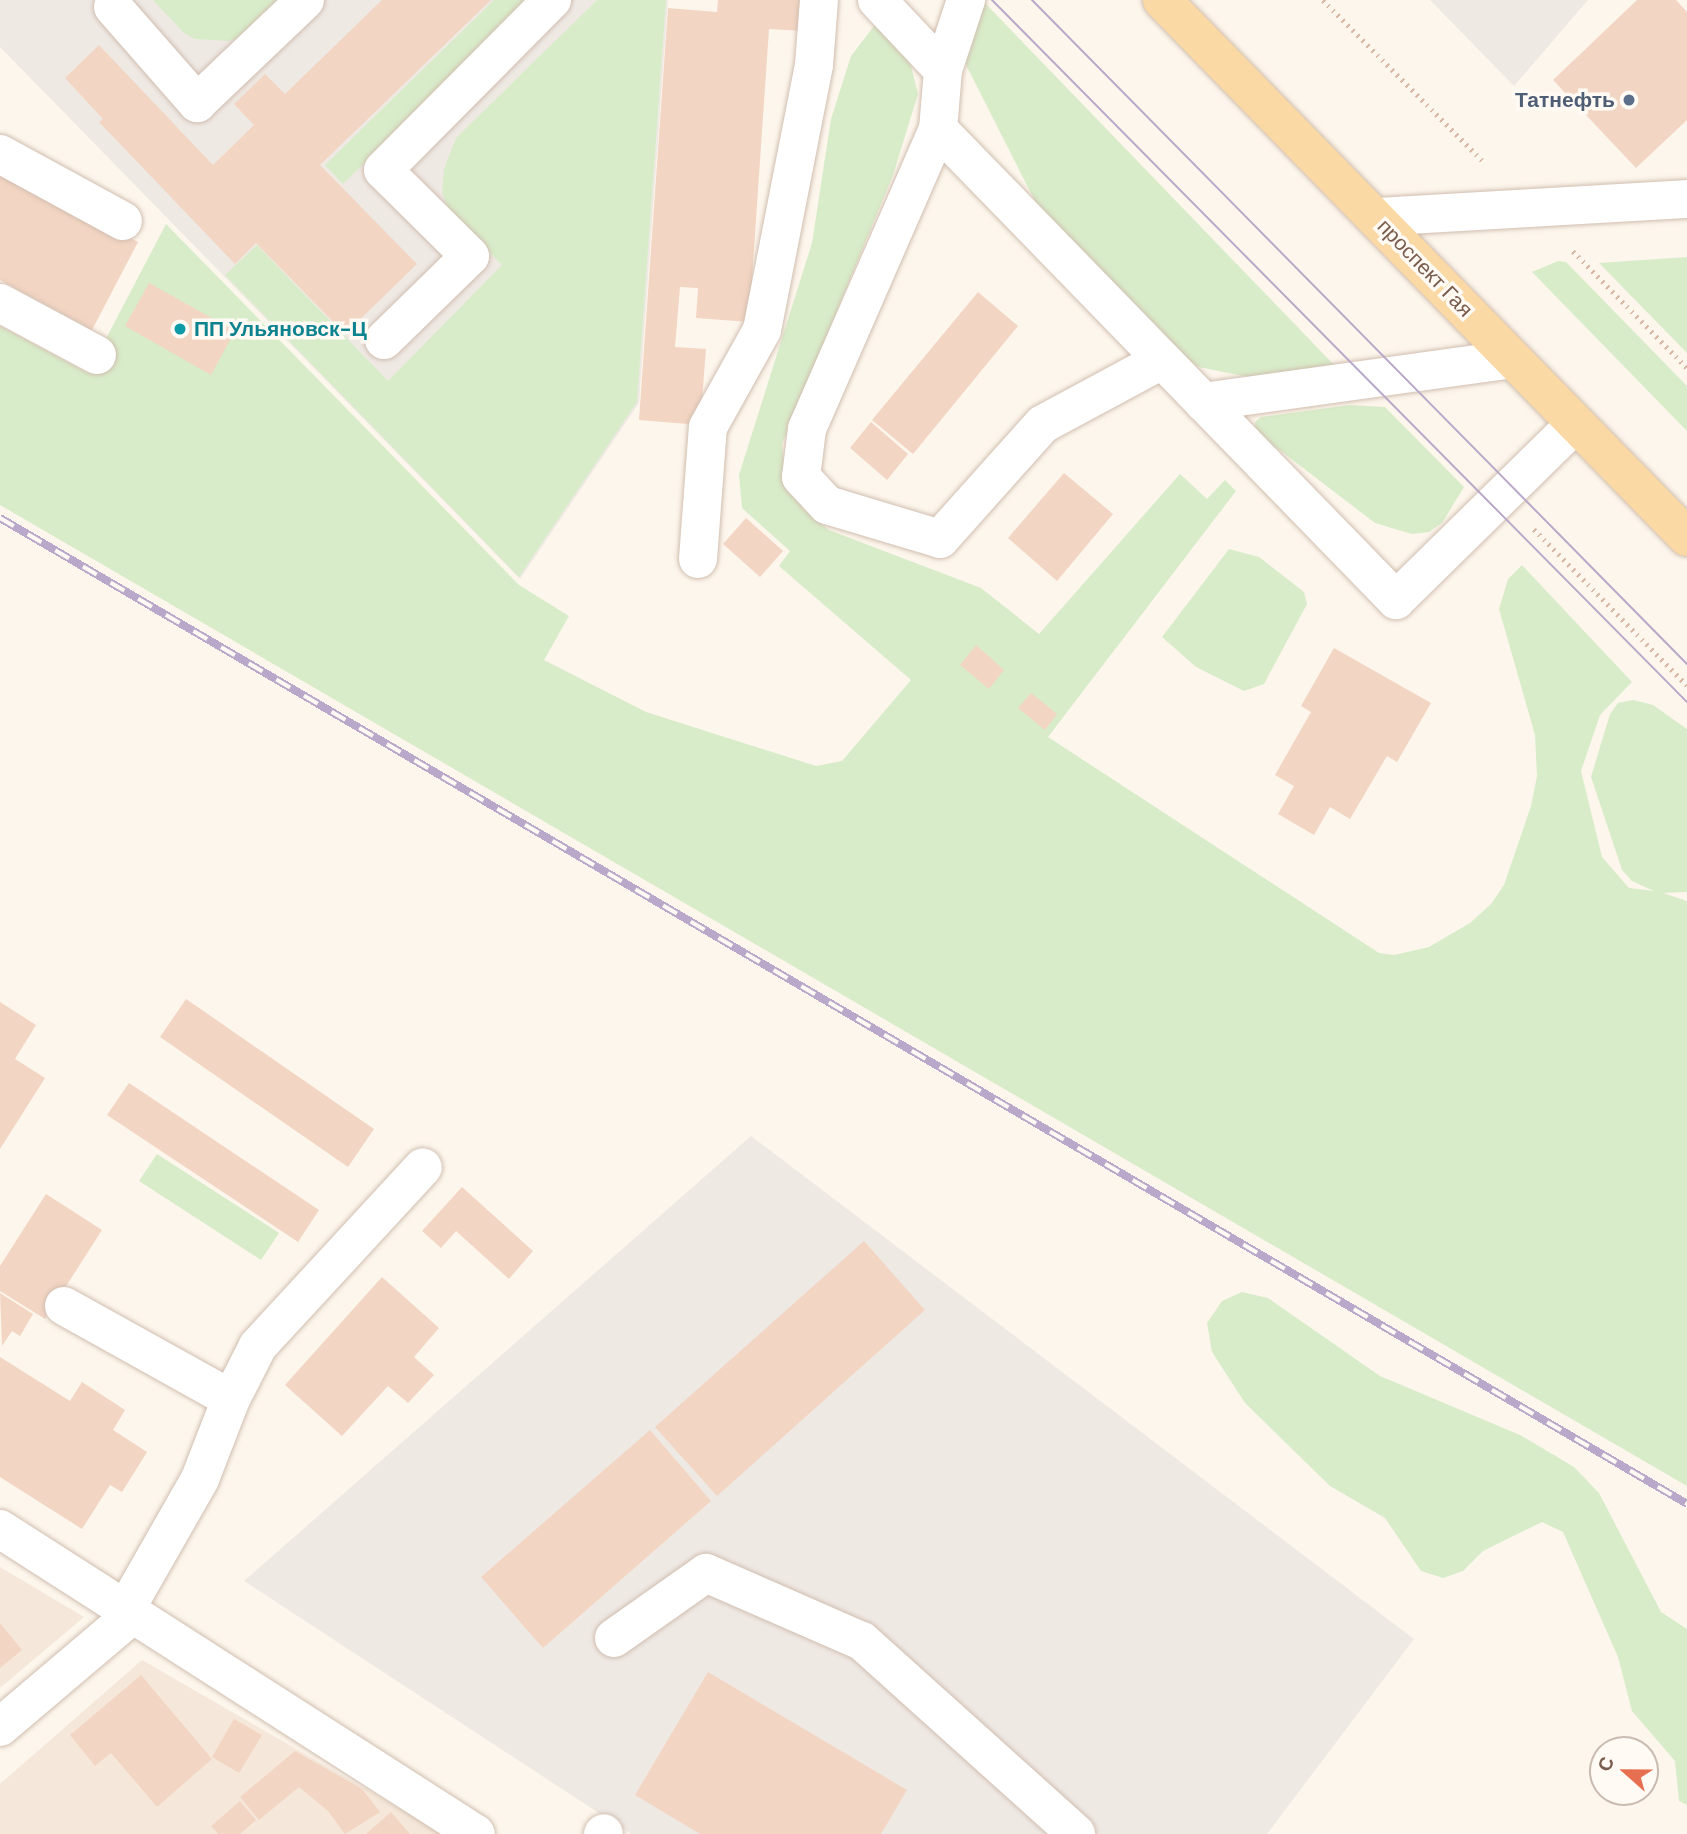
<!DOCTYPE html>
<meta charset="utf-8">
<style>
body{margin:0}
#map{position:relative;width:1687px;height:1834px;overflow:hidden;background:#fdf6ec;font-family:"DM Sans",sans-serif}
div>[style]{position:absolute}
.residential>*{inset:0;background:#f5e8da}
.industrial>*{inset:0;background:#efe9e4}
.green>*{inset:0;background:#d8ecc9}
.building>*{inset:0;background:#f3d5c3}
.path>*{height:4.5px;margin-top:-2.25px;transform-origin:0;background:repeating-linear-gradient(90deg,#d9b8a5 0 2px,transparent 0 7px)}
.roads{filter:drop-shadow(0 0 2px #d1beb0) drop-shadow(0 0 2px #d1beb0)}
.minor>*{height:38px;margin:-19px;padding:0 19px;transform-origin:19px;border-radius:19px;background:#fff}
.major>*{height:38px;margin:-19px;padding:0 19px;transform-origin:19px;border-radius:19px;background:#fbd9a5}
.tram>*{height:2px;margin:-1px;padding:0 1px;transform-origin:1px;border-radius:1px;background:#b9a8c9}
.rail>*{height:8px;margin-top:-4px;transform-origin:0;background:repeating-linear-gradient(90deg,#fffaf3 0 16px,#b9a8c9 0 32px);box-sizing:border-box;border-block:2px solid #b9a8c9}
.dots>*{width:19px;height:19px;translate:-50% -50%;box-sizing:border-box;border:4px solid #fffaf3;border-radius:50%}
span{translate:-50% -50%;white-space:nowrap;text-align:center;line-height:1.15;-webkit-text-stroke:7px #fffaf3;paint-order:stroke}
.service-label{font-size:21px;color:#4e5e75;font-weight:700}
.right{translate:-100% -50%;text-align:right}
.street-label{font-size:21px;color:#7a5c4d}
.culture-label{font-size:21px;color:#0d838f;font-weight:700}
.left{translate:0 -50%;text-align:left}
.north{position:absolute;left:1589px;top:1736px;width:70px;height:70px;box-sizing:border-box;background:#fffaf3;border:2px solid #cabbb1;border-radius:50%;rotate:291deg;font-size:19px;font-weight:700;line-height:28px;text-align:center;color:#7a5c4d}
.north::after{content:'';display:block;margin:auto;width:24px;height:32px;background:#e76f51;clip-path:polygon(50% 0,100% 100%,50% 72%,0 100%)}
</style>
<div id="map">
<div class="residential">
<i style="clip-path:polygon(0 1567px,84px 1617px,0 1688px)"></i>
<i style="clip-path:polygon(142px 1660px,444px 1834px,0 1834px,0 1784px)"></i>
</div>
<div class="industrial">
<i style="clip-path:polygon(0 0,668px 0,639px 403px,520px 579px,0 47px)"></i>
<i style="clip-path:polygon(1430px 0,1588px 0,1514px 86px)"></i>
<i style="clip-path:polygon(751px 1136px,1414px 1639px,1267px 1834px,631px 1834px,244px 1581px)"></i>
</div>
<div class="green">
<i style="clip-path:polygon(153px 0,282px 0,240px 38px,228px 41px,195px 39px,184px 33px)"></i>
<i style="clip-path:polygon(494px 0,530px 0,343px 184px,325px 165px)"></i>
<i style="clip-path:polygon(597px 0,666px 0,637px 402px,519px 577px,225px 275px,257px 245px,388px 381px,502px 265px,450px 213px,442px 192px,444px 169px,456px 138px)"></i>
<i style="clip-path:polygon(982px 0,1338px 369px,1258px 379px,1199px 367px,1182px 356px,1040px 211px,964px 61px)"></i>
<i style="clip-path:polygon(885px 23px,905px 43px,918px 94px,893px 175px,782px 444px,784px 468px,803px 509px,829px 530px,981px 588px,1039px 634px,1180px 474px,1207px 499px,1225px 480px,1236px 491px,1048px 737px,1379px 953px,1394px 955px,1429px 947px,1470px 923px,1491px 904px,1504px 885px,1531px 806px,1537px 776px,1535px 735px,1499px 609px,1508px 579px,1522px 565px,1632px 682px,1600px 715px,1581px 771px,1602px 857px,1629px 888px,1654px 891px,1632px 881px,1622px 870px,1591px 777px,1610px 714px,1618px 703px,1633px 700px,1653px 705px,1687px 729px,1687px 892px,1663px 893px,1687px 901px,1687px 1486px,0 505px,0 326px,88px 373px,166px 224px,519px 585px,569px 616px,544px 660px,646px 712px,816px 766px,842px 761px,911px 680px,779px 566px,790px 551px,742px 508px,739px 475px,812px 243px,831px 119px,851px 56px,874px 26px)"></i>
<i style="clip-path:polygon(1687px 257px,1687px 353px,1599px 263px)"></i>
<i style="clip-path:polygon(1558px 261px,1566px 262px,1687px 386px,1687px 431px,1532px 272px)"></i>
<i style="clip-path:polygon(1350px 405px,1385px 407px,1464px 487px,1442px 523px,1429px 532px,1412px 534px,1375px 523px,1256px 432px,1255px 422px,1261px 417px)"></i>
<i style="clip-path:polygon(1229px 549px,1259px 557px,1304px 592px,1307px 604px,1264px 684px,1244px 691px,1196px 667px,1162px 637px)"></i>
<i style="clip-path:polygon(157px 1154px,279px 1233px,261px 1260px,139px 1181px)"></i>
<i style="clip-path:polygon(1242px 1292px,1268px 1298px,1380px 1376px,1520px 1435px,1574px 1467px,1599px 1493px,1661px 1612px,1687px 1629px,1687px 1805px,1679px 1801px,1675px 1761px,1632px 1711px,1618px 1657px,1563px 1532px,1542px 1522px,1483px 1551px,1463px 1571px,1443px 1578px,1421px 1571px,1385px 1518px,1330px 1486px,1245px 1403px,1212px 1352px,1207px 1323px,1222px 1301px)"></i>
</div>
<div class="building">
<i style="clip-path:polygon(382px 0,491px 0,320px 165px,417px 264px,345px 334px,256px 243px,235px 264px,99px 122px,103px 119px,65px 78px,99px 45px,213px 165px,254px 125px,234px 104px,265px 74px,285px 94px)"></i>
<i style="clip-path:polygon(718px 0,806px 0,804px 31px,769px 29px,749px 322px,696px 318px,698px 288px,680px 287px,675px 347px,706px 349px,700px 425px,639px 420px,668px 8px,717px 12px)"></i>
<i style="clip-path:polygon(1637px 0,1676px 0,1687px 12px,1687px 120px,1636px 168px,1553px 80px)"></i>
<i style="clip-path:polygon(0 168px,138px 242px,92px 330px,0 280px)"></i>
<i style="clip-path:polygon(149px 283px,235px 331px,211px 375px,125px 326px)"></i>
<i style="clip-path:polygon(978px 292px,1018px 326px,913px 454px,872px 420px)"></i>
<i style="clip-path:polygon(871px 422px,908px 454px,887px 480px,850px 448px)"></i>
<i style="clip-path:polygon(1064px 473px,1113px 514px,1057px 581px,1008px 538px)"></i>
<i style="clip-path:polygon(746px 518px,783px 551px,760px 577px,723px 544px)"></i>
<i style="clip-path:polygon(976px 645px,1004px 670px,989px 689px,960px 665px)"></i>
<i style="clip-path:polygon(1334px 648px,1431px 703px,1397px 762px,1387px 756px,1350px 819px,1330px 807px,1314px 835px,1278px 814px,1294px 786px,1275px 775px,1311px 712px,1301px 706px)"></i>
<i style="clip-path:polygon(1031px 693px,1057px 714px,1045px 730px,1018px 708px)"></i>
<i style="clip-path:polygon(186px 999px,374px 1129px,348px 1167px,160px 1037px)"></i>
<i style="clip-path:polygon(0 1002px,36px 1025px,15px 1059px,45px 1078px,0 1149px)"></i>
<i style="clip-path:polygon(129px 1083px,319px 1210px,298px 1242px,107px 1115px)"></i>
<i style="clip-path:polygon(462px 1187px,533px 1251px,509px 1279px,456px 1231px,441px 1248px,422px 1231px)"></i>
<i style="clip-path:polygon(46px 1194px,102px 1230px,45px 1319px,0 1291px,0 1266px)"></i>
<i style="clip-path:polygon(864px 1241px,925px 1310px,717px 1496px,655px 1427px)"></i>
<i style="clip-path:polygon(382px 1277px,439px 1328px,414px 1357px,434px 1375px,408px 1403px,388px 1386px,342px 1436px,285px 1385px)"></i>
<i style="clip-path:polygon(0 1293px,33px 1314px,20px 1336px,12px 1331px,2px 1346px)"></i>
<i style="clip-path:polygon(0 1357px,70px 1401px,82px 1382px,125px 1410px,113px 1430px,147px 1452px,122px 1492px,110px 1485px,82px 1529px,0 1477px)"></i>
<i style="clip-path:polygon(650px 1430px,711px 1501px,543px 1648px,481px 1577px)"></i>
<i style="clip-path:polygon(0 1623px,22px 1650px,0 1668px)"></i>
<i style="clip-path:polygon(708px 1672px,907px 1790px,881px 1834px,700px 1834px,635px 1795px)"></i>
<i style="clip-path:polygon(141px 1675px,212px 1759px,157px 1807px,111px 1753px,95px 1766px,70px 1735px)"></i>
<i style="clip-path:polygon(234px 1719px,262px 1735px,239px 1773px,212px 1757px)"></i>
<i style="clip-path:polygon(295px 1751px,362px 1789px,380px 1812px,345px 1834px,328px 1811px,299px 1787px,259px 1820px,240px 1797px)"></i>
<i style="clip-path:polygon(240px 1801px,256px 1820px,240px 1834px,218px 1834px,211px 1826px)"></i>
<i style="clip-path:polygon(391px 1812px,410px 1834px,366px 1834px)"></i>
</div>
<div class="path">
<i style="left:1323px;top:0;width:230px;rotate:45.2deg"></i>
<i style="left:1573px;top:251px;width:163px;rotate:45.7deg"></i>
<i style="left:1534px;top:529px;width:219px;rotate:45.6deg"></i>
</div>
<div class="roads">
<div class="minor">
<i style="left:877px;top:0;width:96px;rotate:46.7deg"></i>
<i style="left:943px;top:70px;width:59px;rotate:94.8deg"></i>
<i style="left:938px;top:129px;width:657px;rotate:45.8deg"></i>
<i style="left:1396px;top:600px;width:250px;rotate:-44.5deg"></i>
<i style="left:113px;top:7px;width:128px;rotate:48.8deg"></i>
<i style="left:197px;top:103px;width:149px;rotate:-43.6deg"></i>
<i style="left:943px;top:70px;width:74px;rotate:-71.8deg"></i>
<i style="left:938px;top:129px;width:327px;rotate:113.6deg"></i>
<i style="left:807px;top:429px;width:48px;rotate:97.1deg"></i>
<i style="left:801px;top:477px;width:38px;rotate:47deg"></i>
<i style="left:827px;top:505px;width:118px;rotate:16.7deg"></i>
<i style="left:940px;top:539px;width:154px;rotate:-48.2deg"></i>
<i style="left:1043px;top:424px;width:135px;rotate:-28.3deg"></i>
<i style="left:0;top:154px;width:140px;rotate:28.6deg"></i>
<i style="left:1375px;top:217px;width:313px;rotate:-3.3deg"></i>
<i style="left:0;top:303px;width:110px;rotate:28.2deg"></i>
<i style="left:384px;top:340px;width:120px;rotate:-44.3deg"></i>
<i style="left:470px;top:256px;width:122px;rotate:-135.3deg"></i>
<i style="left:383px;top:170px;width:240px;rotate:-45.2deg"></i>
<i style="left:1203px;top:402px;width:312px;rotate:-7.9deg"></i>
<i style="left:698px;top:559px;width:132px;rotate:-85.7deg"></i>
<i style="left:708px;top:427px;width:111px;rotate:-60.9deg"></i>
<i style="left:762px;top:330px;width:270px;rotate:-78.9deg"></i>
<i style="left:814px;top:65px;width:65px;rotate:-85.6deg"></i>
<i style="left:64px;top:1306px;width:191px;rotate:29.1deg"></i>
<i style="left:231px;top:1399px;width:86px;rotate:111.2deg"></i>
<i style="left:200px;top:1479px;width:153px;rotate:119.7deg"></i>
<i style="left:231px;top:1399px;width:59px;rotate:-63deg"></i>
<i style="left:258px;top:1346px;width:243px;rotate:-47.3deg"></i>
<i style="left:0;top:1529px;width:565px;rotate:32.65deg"></i>
<i style="left:614px;top:1638px;width:113px;rotate:-35.2deg"></i>
<i style="left:706px;top:1573px;width:170px;rotate:23.6deg"></i>
<i style="left:862px;top:1641px;width:288px;rotate:42deg"></i>
<i style="left:0;top:1727px;width:172px;rotate:-40.3deg"></i>
<i style="left:603px;top:1834px;width:1px;rotate:-45deg"></i>
</div>
<div class="major">
<i style="left:1162px;top:0;width:751px;rotate:45.65deg"></i>
</div>
</div>
<div class="tram">
<i style="left:992px;top:0;width:988px;rotate:45.29deg"></i>
<i style="left:1032px;top:0;width:933px;rotate:45.39deg"></i>
</div>
<div class="rail">
<i style="left:0;top:518px;width:1954px;rotate:30.3deg"></i>
</div>
<div class="dots">
<i style="left:1629px;top:100px;background:#5c6f8a"></i>
<i style="left:180px;top:329px;background:#0f9aa8"></i>
</div>
<div class="service-label">
<span class="right" style="left:1615px;top:100px">Татнефть</span>
</div>
<div class="street-label">
<span style="left:1425px;top:268px;rotate:46deg">проспект Гая</span>
</div>
<div class="culture-label">
<span class="left" style="left:194px;top:329px">ПП Ульяновск-Ц</span>
</div>
<div class="north">С</div>
</div>
